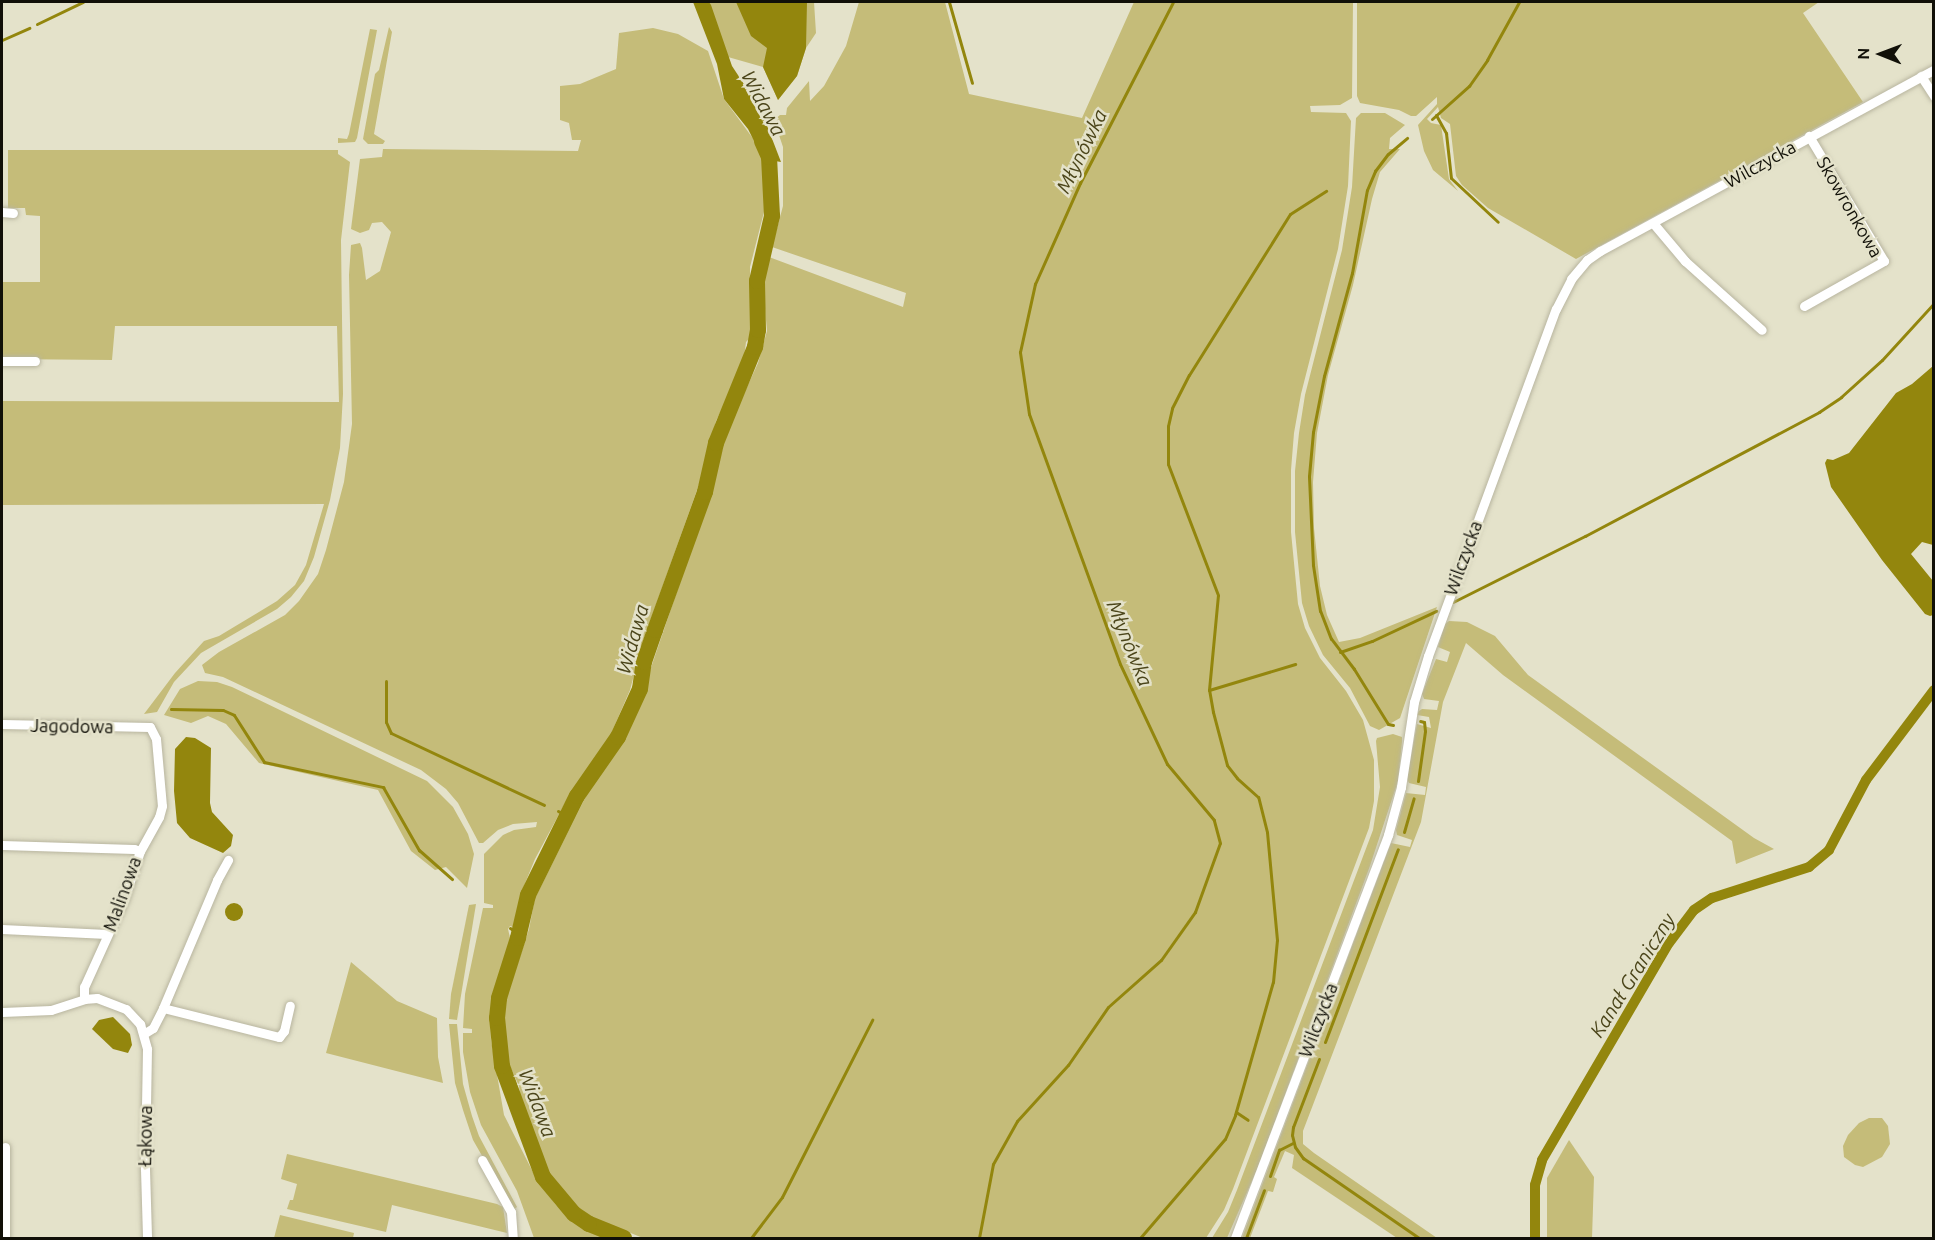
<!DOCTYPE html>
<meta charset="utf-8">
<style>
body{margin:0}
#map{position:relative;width:1935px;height:1240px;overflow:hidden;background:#e4e2ca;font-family:Ubuntu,sans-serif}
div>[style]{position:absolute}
.green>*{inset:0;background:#c5bc79}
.water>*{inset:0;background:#93860d}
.round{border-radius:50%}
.stream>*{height:3px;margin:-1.5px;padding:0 1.5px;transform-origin:1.5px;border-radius:1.5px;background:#93860d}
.canal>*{height:10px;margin:-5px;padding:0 5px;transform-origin:5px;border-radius:5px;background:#93860d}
.river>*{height:16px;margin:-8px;padding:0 8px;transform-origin:8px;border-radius:8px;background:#93860d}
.roads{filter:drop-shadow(0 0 2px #b8b59f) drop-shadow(0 0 2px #b8b59f)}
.minor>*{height:9px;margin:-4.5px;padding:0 4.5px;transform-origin:4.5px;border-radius:4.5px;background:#fff}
span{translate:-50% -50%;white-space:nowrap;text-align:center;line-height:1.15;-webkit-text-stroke:5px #e4e2ca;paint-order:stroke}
.street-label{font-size:18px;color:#111008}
.water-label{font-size:20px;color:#4b451a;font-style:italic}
.frame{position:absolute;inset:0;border:3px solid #111008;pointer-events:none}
.north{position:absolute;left:1851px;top:24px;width:60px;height:60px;-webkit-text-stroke:4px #e4e2ca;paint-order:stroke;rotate:271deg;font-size:16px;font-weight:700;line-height:24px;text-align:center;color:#111008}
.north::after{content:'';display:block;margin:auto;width:21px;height:27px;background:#111008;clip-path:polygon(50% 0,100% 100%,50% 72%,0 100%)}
</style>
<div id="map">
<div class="green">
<i style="clip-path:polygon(709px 2px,814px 2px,816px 33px,806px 48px,797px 76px,778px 100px,763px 67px,728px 57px)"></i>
<i style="clip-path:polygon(859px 2px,945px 2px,969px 94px,1082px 118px,1134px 2px,1353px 2px,1352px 98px,1340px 105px,1310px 106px,1311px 112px,1346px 113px,1351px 121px,1348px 186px,1338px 249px,1301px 394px,1294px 433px,1291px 470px,1291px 532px,1298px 604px,1305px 628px,1320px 658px,1346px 691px,1363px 720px,1374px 760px,1374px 801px,1369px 828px,1233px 1189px,1224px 1210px,1206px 1238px,643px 1238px,591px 1217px,568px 1200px,552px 1181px,523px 1116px,519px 1086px,508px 1062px,502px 1011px,529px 929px,535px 898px,590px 788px,630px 729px,713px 486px,727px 431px,758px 363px,767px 331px,763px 286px,769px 257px,903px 307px,906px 293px,772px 247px,783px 206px,783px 147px,774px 120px,780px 115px,786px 115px,787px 108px,809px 81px,810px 101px,824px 86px,846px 46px)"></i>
<i style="clip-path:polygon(1357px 2px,1819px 2px,1803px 13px,1863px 102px,1576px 259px,1488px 208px,1462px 185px,1456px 176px,1450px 124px,1441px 118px,1438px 107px,1427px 119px,1431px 123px,1441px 125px,1449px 179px,1458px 191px,1433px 170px,1424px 151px,1418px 125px,1437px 104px,1437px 97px,1416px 116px,1411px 116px,1399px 110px,1360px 103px,1357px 96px)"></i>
<i style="clip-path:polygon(389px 27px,392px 32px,374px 134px,385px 141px,383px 144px,368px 144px,363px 139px,375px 74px,379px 70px)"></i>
<i style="clip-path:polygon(653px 28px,678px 34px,708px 51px,724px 99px,760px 148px,763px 159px,765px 208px,750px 267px,750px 338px,746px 342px,744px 358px,731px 390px,716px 421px,702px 476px,643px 641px,630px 690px,607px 743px,565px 803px,535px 859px,521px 893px,513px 927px,510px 926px,508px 929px,511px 942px,493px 992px,490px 1015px,491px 1040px,504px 1115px,537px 1180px,556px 1205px,590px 1232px,607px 1238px,534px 1238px,517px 1191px,481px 1125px,470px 1092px,463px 1052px,463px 1033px,472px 1033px,472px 1029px,463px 1028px,465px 994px,483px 908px,493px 908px,493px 905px,484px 903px,484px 854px,503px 835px,514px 830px,536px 827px,537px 822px,513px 824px,498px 830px,483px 843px,479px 843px,458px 803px,446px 789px,421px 770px,223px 677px,205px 673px,202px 665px,219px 652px,285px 615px,299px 601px,318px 574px,326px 550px,344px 482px,352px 424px,349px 275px,351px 245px,360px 243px,362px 248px,366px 280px,380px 271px,391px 232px,382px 222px,372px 223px,369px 230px,360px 233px,351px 229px,360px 159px,382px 157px,383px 149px,578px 151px,581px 140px,572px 140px,569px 123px,560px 120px,560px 86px,580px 84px,616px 69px,619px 33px)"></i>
<i style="clip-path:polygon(370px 29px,377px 30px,357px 138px,355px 142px,338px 143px,338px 138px,347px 139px,349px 134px)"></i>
<i style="clip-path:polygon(1361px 113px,1385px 113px,1405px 125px,1390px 138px,1389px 149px,1400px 149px,1380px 172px,1372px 199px,1353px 285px,1328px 375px,1317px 433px,1313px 482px,1314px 528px,1320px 586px,1327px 615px,1339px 642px,1360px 638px,1437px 607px,1400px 718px,1379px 730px,1370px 726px,1350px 688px,1323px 655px,1309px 626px,1302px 603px,1295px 532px,1295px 471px,1299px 433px,1305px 395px,1342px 250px,1352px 187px,1356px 118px)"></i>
<i style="clip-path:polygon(8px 150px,338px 150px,338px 154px,350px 162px,341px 240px,343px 394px,340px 448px,330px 500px,314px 557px,304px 581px,291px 597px,277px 609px,201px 653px,174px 682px,157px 712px,144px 714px,175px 673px,204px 641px,219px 636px,277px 601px,295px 585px,306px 565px,324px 504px,2px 505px,2px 401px,339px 402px,337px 326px,115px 326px,112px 360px,2px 359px,2px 282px,40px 282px,40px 216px,26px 215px,25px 208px,8px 208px)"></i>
<i style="clip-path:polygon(1449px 621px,1467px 622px,1495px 636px,1528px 675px,1754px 838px,1774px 849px,1736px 864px,1732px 841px,1503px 675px,1466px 643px,1443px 702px,1421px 822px,1303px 1131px,1303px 1144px,1314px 1153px,1437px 1238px,1397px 1238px,1292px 1168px,1294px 1155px,1285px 1151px,1274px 1177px,1277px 1179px,1273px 1192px,1268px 1191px,1250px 1238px,1242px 1238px,1391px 843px,1410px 847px,1412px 840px,1397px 835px,1396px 830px,1406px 793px,1425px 795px,1426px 787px,1409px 783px,1407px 779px,1417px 724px,1431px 728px,1429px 717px,1417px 715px,1419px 711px,1422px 709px,1437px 710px,1439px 701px,1424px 699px,1422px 694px,1436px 659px,1447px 662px,1450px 652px,1438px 647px,1445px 624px)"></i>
<i style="clip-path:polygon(198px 681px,217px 682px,232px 687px,427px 781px,453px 807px,468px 834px,474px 854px,467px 888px,446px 867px,435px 870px,411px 851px,378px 790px,259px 763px,226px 724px,208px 716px,191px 723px,164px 715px,180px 689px)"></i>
<i style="clip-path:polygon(1393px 734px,1402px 737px,1402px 742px,1398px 781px,1370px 866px,1258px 1167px,1227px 1238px,1212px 1238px,1228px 1212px,1237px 1190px,1373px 830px,1380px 787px,1376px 741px,1377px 738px)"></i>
<i style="clip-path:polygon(476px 904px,457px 1020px,449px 1019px,451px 994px,469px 905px)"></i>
<i style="clip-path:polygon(351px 962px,397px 1001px,437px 1018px,438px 1057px,443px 1083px,326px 1053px)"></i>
<i style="clip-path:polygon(449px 1024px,457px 1024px,463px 1084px,472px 1116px,479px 1136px,517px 1207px,513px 1210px,473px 1140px,463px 1110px,455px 1083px)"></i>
<i style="clip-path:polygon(1869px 1118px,1882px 1118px,1888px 1126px,1890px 1144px,1882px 1157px,1863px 1167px,1855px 1165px,1844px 1157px,1843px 1146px,1848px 1135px,1859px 1123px)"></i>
<i style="clip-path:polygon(1569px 1140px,1594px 1177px,1592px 1238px,1547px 1238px,1547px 1178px)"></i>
<i style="clip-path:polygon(287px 1154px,497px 1204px,503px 1207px,507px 1233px,392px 1205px,386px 1232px,287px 1209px,290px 1200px,293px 1200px,297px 1184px,281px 1179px)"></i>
<i style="clip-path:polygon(280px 1215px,354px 1233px,353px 1238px,274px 1238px)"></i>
</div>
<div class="water">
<i style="clip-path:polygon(693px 2px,709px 2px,711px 5px,732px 66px,761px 110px,781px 162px,763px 159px,748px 129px,724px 99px,717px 64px)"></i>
<i style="clip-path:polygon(736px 2px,807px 2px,806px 48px,797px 76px,778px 100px,763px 67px,767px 48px,751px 36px)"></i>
<i style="clip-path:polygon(1933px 366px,1933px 545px,1922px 542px,1911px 554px,1933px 581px,1933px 615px,1930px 616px,1925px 614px,1882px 560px,1831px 487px,1825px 463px,1827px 459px,1833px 460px,1849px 453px,1896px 393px,1912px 384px)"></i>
<i style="clip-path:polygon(186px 737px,195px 738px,211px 748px,210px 803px,212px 812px,233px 835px,231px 846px,223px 853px,190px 838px,177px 823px,174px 791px,175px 749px)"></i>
<i class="round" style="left:225px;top:903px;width:18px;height:18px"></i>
<i style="clip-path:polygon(113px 1017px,130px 1034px,132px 1045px,128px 1053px,113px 1049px,92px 1029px,99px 1020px)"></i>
</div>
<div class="stream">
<i style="left:949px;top:2px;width:84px;rotate:74.1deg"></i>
<i style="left:37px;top:24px;width:51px;rotate:-25.6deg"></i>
<i style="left:2px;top:40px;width:30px;rotate:-24deg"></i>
<i style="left:1436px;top:115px;width:21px;rotate:61deg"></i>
<i style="left:1446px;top:133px;width:45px;rotate:83.7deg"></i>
<i style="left:1451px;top:178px;width:64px;rotate:43.1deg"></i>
<i style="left:1432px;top:119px;width:50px;rotate:-41.7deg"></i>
<i style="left:1469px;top:86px;width:32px;rotate:-55deg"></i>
<i style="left:1487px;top:60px;width:66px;rotate:-61.1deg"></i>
<i style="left:1453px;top:602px;width:148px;rotate:-26.6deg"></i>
<i style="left:1585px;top:536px;width:265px;rotate:-27.9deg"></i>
<i style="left:1819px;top:412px;width:27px;rotate:-34deg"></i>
<i style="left:1841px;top:397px;width:55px;rotate:-42.1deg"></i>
<i style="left:1882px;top:360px;width:77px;rotate:-47.6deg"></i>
<i style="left:1340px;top:652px;width:34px;rotate:-19deg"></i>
<i style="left:1372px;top:641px;width:71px;rotate:-25.1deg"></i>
<i style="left:386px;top:681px;width:41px;rotate:90deg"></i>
<i style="left:386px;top:722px;width:12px;rotate:66deg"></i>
<i style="left:391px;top:733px;width:169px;rotate:25.2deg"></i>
<i style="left:1209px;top:690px;width:90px;rotate:-16.8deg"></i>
<i style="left:171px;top:709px;width:52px;rotate:1.1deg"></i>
<i style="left:223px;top:710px;width:12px;rotate:24deg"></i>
<i style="left:234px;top:715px;width:56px;rotate:57.4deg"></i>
<i style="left:264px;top:762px;width:122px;rotate:11.9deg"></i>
<i style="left:383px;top:787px;width:73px;rotate:60.3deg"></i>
<i style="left:419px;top:850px;width:44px;rotate:41.3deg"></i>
<i style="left:1393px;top:725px;width:5px;rotate:-169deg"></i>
<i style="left:1388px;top:724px;width:65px;rotate:-121.7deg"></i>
<i style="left:1354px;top:669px;width:38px;rotate:-127deg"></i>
<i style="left:1331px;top:639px;width:30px;rotate:-111deg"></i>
<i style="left:1320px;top:611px;width:47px;rotate:-98.7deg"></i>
<i style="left:1313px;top:565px;width:89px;rotate:-92.6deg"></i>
<i style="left:1309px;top:476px;width:44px;rotate:-84.8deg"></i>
<i style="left:1313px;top:432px;width:57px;rotate:-78.9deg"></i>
<i style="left:1324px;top:376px;width:107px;rotate:-74.8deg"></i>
<i style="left:1352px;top:273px;width:84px;rotate:-79.8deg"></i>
<i style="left:1367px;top:190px;width:21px;rotate:-67deg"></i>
<i style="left:1375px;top:171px;width:21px;rotate:-53deg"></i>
<i style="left:1388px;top:154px;width:25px;rotate:-40deg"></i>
<i style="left:1418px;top:781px;width:50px;rotate:-82deg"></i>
<i style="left:1425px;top:731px;width:9px;rotate:-96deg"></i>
<i style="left:1424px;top:722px;width:4px;rotate:-166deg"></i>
<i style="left:558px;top:811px;width:10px;rotate:29deg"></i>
<i style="left:1404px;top:832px;width:35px;rotate:-74deg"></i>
<i style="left:510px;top:928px;width:11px;rotate:34deg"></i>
<i style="left:1325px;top:1042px;width:206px;rotate:-69.3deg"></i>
<i style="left:1319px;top:1059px;width:73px;rotate:110.9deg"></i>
<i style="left:1293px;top:1127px;width:8px;rotate:97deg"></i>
<i style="left:1292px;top:1135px;width:12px;rotate:76deg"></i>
<i style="left:1295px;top:1147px;width:14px;rotate:54deg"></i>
<i style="left:1303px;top:1158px;width:141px;rotate:34.6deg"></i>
<i style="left:1236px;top:1112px;width:14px;rotate:34deg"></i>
<i style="left:1270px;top:1176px;width:28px;rotate:-71deg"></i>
<i style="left:1279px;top:1150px;width:16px;rotate:-27deg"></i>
<i style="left:751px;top:1238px;width:51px;rotate:-52.9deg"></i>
<i style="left:782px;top:1197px;width:199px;rotate:-63deg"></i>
<i style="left:979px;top:1238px;width:75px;rotate:-79.3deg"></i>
<i style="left:993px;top:1164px;width:49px;rotate:-60.8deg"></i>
<i style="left:1017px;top:1121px;width:76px;rotate:-47.7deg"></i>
<i style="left:1068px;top:1065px;width:70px;rotate:-55.4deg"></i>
<i style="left:1108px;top:1007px;width:71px;rotate:-41.6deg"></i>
<i style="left:1161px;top:960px;width:59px;rotate:-54.7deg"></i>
<i style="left:1195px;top:912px;width:73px;rotate:-70.1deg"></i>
<i style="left:1220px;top:843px;width:24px;rotate:-105deg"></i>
<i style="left:1214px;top:820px;width:73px;rotate:-130deg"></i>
<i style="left:1167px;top:764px;width:110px;rotate:-115.2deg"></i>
<i style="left:1120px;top:664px;width:266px;rotate:-110deg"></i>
<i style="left:1029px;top:414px;width:63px;rotate:-98.3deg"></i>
<i style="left:1020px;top:352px;width:70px;rotate:-77.6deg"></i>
<i style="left:1035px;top:284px;width:111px;rotate:-66deg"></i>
<i style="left:1080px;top:183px;width:203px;rotate:-62.8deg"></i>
<i style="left:1140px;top:1238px;width:130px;rotate:-49.4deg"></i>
<i style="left:1225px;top:1139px;width:26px;rotate:-67deg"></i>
<i style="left:1235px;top:1115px;width:138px;rotate:-74.1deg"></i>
<i style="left:1273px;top:982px;width:42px;rotate:-84.6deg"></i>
<i style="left:1277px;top:940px;width:108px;rotate:-95.3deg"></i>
<i style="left:1267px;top:832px;width:36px;rotate:-104deg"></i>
<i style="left:1258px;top:797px;width:28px;rotate:-138deg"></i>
<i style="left:1237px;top:778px;width:16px;rotate:-128deg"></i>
<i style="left:1227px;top:765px;width:55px;rotate:-104.8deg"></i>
<i style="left:1213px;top:712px;width:22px;rotate:-100deg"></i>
<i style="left:1209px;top:690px;width:95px;rotate:-84.6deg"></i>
<i style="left:1218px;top:595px;width:140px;rotate:-110.9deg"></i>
<i style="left:1168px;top:464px;width:38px;rotate:-90deg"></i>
<i style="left:1168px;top:426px;width:18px;rotate:-77deg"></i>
<i style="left:1172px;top:408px;width:37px;rotate:-63deg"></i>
<i style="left:1189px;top:375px;width:190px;rotate:-57.9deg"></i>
<i style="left:1290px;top:214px;width:43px;rotate:-32.6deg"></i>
<i style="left:1246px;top:1238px;width:51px;rotate:-69.4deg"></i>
</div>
<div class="canal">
<i style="left:1535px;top:1238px;width:53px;rotate:-90deg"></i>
<i style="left:1535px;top:1185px;width:26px;rotate:-74deg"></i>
<i style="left:1542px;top:1160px;width:251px;rotate:-59.7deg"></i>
<i style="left:1669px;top:943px;width:41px;rotate:-52.9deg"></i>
<i style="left:1694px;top:910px;width:22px;rotate:-34deg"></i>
<i style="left:1712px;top:898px;width:102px;rotate:-17.7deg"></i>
<i style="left:1809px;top:867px;width:26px;rotate:-40deg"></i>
<i style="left:1829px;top:850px;width:79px;rotate:-62.1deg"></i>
<i style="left:1866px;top:780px;width:113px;rotate:-52.9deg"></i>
</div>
<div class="river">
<i style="left:624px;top:1238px;width:38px;rotate:-158deg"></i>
<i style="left:589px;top:1224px;width:18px;rotate:-146deg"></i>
<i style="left:574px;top:1214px;width:48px;rotate:-130deg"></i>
<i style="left:543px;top:1177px;width:118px;rotate:-110.3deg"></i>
<i style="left:502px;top:1066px;width:48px;rotate:-95.9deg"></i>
<i style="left:497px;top:1018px;width:20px;rotate:-84deg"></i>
<i style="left:499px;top:998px;width:63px;rotate:-72.4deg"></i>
<i style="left:518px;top:938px;width:44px;rotate:-76.9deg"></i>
<i style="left:528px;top:895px;width:110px;rotate:-63.7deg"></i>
<i style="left:577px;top:796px;width:72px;rotate:-55.2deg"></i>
<i style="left:618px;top:737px;width:53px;rotate:-65.4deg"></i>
<i style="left:640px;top:689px;width:27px;rotate:-82deg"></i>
<i style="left:644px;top:662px;width:34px;rotate:-71deg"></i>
<i style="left:655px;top:630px;width:147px;rotate:-70.1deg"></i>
<i style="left:705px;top:492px;width:50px;rotate:-77.3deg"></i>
<i style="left:716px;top:443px;width:104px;rotate:-67.9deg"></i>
<i style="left:755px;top:347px;width:17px;rotate:-80deg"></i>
<i style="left:758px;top:330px;width:49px;rotate:-91.2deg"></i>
<i style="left:757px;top:281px;width:67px;rotate:-77deg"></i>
<i style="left:772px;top:216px;width:59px;rotate:-92.9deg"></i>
<i style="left:769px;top:157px;width:17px;rotate:-114deg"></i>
</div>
<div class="roads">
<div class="minor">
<i style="left:1921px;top:76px;width:24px;rotate:57deg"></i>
<i style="left:2px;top:212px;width:11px;rotate:5deg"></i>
<i style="left:1653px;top:223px;width:50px;rotate:49.9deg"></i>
<i style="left:1685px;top:261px;width:103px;rotate:41.9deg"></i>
<i style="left:1804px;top:306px;width:92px;rotate:-29.4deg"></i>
<i style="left:1884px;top:261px;width:146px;rotate:-121deg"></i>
<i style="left:2px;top:361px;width:33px"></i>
<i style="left:2px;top:724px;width:148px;rotate:1.2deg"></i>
<i style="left:150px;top:727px;width:13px;rotate:63deg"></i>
<i style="left:156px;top:739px;width:67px;rotate:84.9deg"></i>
<i style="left:162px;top:806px;width:11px;rotate:105deg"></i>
<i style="left:159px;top:817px;width:39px;rotate:119deg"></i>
<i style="left:2px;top:845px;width:132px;rotate:1.7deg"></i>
<i style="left:134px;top:849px;width:6px;rotate:18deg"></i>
<i style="left:140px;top:851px;width:51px;rotate:108.4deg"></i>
<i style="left:124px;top:899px;width:97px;rotate:114.4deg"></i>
<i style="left:84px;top:987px;width:12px;rotate:90deg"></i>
<i style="left:2px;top:929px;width:105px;rotate:2.7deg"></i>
<i style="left:163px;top:1008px;width:120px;rotate:14deg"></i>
<i style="left:279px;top:1037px;width:8px;rotate:-50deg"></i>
<i style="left:284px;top:1031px;width:26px;rotate:-77deg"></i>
<i style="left:2px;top:1012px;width:49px;rotate:-2.3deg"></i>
<i style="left:51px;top:1010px;width:35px;rotate:-18deg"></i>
<i style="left:84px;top:999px;width:13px;rotate:-4deg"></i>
<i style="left:97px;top:998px;width:31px;rotate:21deg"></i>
<i style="left:126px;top:1009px;width:21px;rotate:47deg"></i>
<i style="left:140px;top:1024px;width:26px;rotate:74deg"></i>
<i style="left:147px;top:1049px;width:120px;rotate:91deg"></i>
<i style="left:145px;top:1169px;width:69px;rotate:88.3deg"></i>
<i style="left:145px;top:1033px;width:9px;rotate:-32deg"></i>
<i style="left:153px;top:1028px;width:22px;rotate:-63deg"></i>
<i style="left:163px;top:1008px;width:139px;rotate:-67.1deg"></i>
<i style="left:217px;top:880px;width:23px;rotate:-61deg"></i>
<i style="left:482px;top:1160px;width:60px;rotate:60.9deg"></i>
<i style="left:511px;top:1212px;width:26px;rotate:86deg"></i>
<i style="left:5px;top:1238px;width:91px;rotate:-90deg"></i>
<i style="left:1235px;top:1238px;width:431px;rotate:-69.2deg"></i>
<i style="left:1388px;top:835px;width:50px;rotate:-74.8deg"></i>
<i style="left:1401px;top:787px;width:86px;rotate:-81.3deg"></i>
<i style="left:1414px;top:702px;width:48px;rotate:-73.1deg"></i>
<i style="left:1428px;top:656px;width:370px;rotate:-69.8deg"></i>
<i style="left:1556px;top:309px;width:34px;rotate:-63deg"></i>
<i style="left:1571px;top:279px;width:25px;rotate:-50deg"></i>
<i style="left:1587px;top:260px;width:16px;rotate:-35deg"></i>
<i style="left:1600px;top:251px;width:380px;rotate:-28.5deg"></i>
</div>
</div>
<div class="street-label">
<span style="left:1760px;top:164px;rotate:-29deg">Wilczycka</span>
<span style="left:1850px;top:207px;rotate:60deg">Skowronkowa</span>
<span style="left:1463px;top:558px;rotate:-70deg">Wilczycka</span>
<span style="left:72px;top:726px;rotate:1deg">Jagodowa</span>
<span style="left:122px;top:894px;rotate:-70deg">Malinowa</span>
<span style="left:1318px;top:1020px;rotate:-69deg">Wilczycka</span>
<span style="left:145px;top:1136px;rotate:-89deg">Łąkowa</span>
</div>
<div class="water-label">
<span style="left:764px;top:103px;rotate:62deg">Widawa</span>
<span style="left:1081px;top:151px;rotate:-64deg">Młynówka</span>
<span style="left:632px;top:639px;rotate:-74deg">Widawa</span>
<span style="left:1130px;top:643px;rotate:68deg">Młynówka</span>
<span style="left:1632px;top:975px;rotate:-58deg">Kanał Graniczny</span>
<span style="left:538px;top:1103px;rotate:69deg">Widawa</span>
</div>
<div class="frame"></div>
<div class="north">N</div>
</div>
